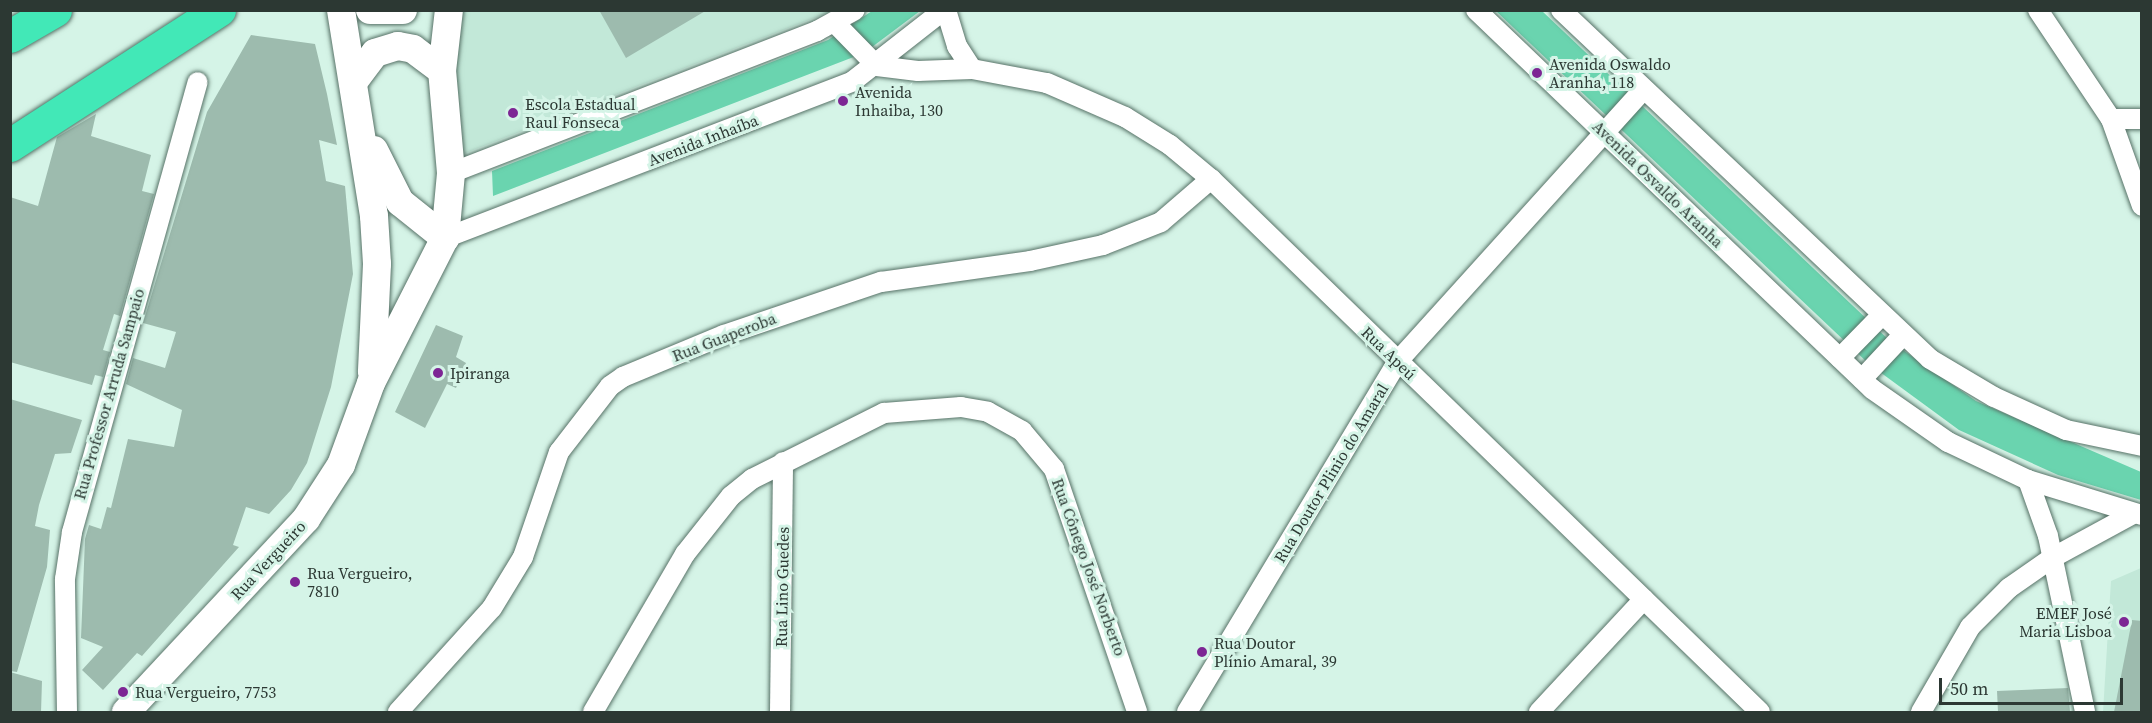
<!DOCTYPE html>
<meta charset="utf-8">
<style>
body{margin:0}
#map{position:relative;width:2152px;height:723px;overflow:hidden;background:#d5f4e7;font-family:"Source Serif 4",serif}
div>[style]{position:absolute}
.built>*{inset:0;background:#c2e8d8}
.green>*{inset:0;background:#6ad4af}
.building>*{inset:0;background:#9dbbae}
.roads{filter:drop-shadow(0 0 2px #577267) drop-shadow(0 0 2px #577267)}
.street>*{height:20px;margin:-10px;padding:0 10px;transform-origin:10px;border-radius:10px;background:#fff}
.secondary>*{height:28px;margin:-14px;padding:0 14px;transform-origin:14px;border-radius:14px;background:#fff}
.highway>*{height:33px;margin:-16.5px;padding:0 16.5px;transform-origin:16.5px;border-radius:16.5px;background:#42e8b7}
.dots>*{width:16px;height:16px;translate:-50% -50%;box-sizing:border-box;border:3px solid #d5f4e7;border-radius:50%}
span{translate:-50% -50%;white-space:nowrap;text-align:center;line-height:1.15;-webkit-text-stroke:6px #d5f4e7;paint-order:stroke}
.poi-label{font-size:16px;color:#2c3833}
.left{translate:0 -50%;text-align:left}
.right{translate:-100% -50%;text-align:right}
.street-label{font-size:16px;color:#2c3833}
.frame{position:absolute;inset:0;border:12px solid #2c3833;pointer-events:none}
.scale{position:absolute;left:1939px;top:678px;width:184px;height:27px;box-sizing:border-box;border:3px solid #2c3833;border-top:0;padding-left:8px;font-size:18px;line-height:21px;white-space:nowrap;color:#2c3833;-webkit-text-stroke:4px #d5f4e7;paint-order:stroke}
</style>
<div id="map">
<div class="built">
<i style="clip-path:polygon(461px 11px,832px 11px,463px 154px,455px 72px)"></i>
<i style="clip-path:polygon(2141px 568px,2141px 712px,2103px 712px,2111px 581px)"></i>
</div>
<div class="green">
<i style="clip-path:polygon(872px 11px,920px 11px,864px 53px,493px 196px,492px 171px,828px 40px)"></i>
<i style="clip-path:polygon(1496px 11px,1542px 11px,1890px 341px,1976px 401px,2141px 472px,2141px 500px,2058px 475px,1959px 430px,1869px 364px)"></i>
</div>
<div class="building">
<i style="clip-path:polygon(599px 10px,707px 10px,626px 58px)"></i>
<i style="clip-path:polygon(251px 35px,315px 44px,327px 94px,337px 145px,319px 140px,326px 181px,345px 186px,353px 274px,331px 387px,307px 463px,291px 490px,269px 514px,246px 507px,233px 545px,239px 547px,142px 656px,137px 653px,103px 690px,82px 670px,103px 647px,81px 638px,85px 539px,89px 525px,101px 529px,107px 507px,111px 508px,128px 439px,174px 447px,182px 410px,126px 384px,133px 358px,165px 368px,176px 332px,143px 323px,207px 112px)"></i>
<i style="clip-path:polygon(96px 114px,91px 136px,151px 155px,142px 191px,154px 194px,120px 316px,114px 314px,103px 350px,110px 352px,103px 377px,95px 375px,92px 385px,10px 362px,10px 197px,38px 206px,57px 137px)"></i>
<i style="clip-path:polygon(436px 325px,463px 336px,456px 357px,466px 363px,456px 388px,447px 384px,425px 428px,395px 412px)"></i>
<i style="clip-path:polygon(10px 399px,82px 420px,71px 453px,55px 454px,39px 505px,35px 526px,50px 530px,47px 567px,17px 672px,10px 671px)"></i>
<i style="clip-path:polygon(2132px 620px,2142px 621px,2142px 712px,2114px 712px)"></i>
<i style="clip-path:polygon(10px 672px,42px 681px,41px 712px,10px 712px)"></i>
<i style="clip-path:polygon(2068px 688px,2070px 712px,1998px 712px,1997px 691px)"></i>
</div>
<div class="roads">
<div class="street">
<i style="left:946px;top:10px;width:38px;rotate:73deg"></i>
<i style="left:957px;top:46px;width:27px;rotate:57deg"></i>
<i style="left:1476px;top:10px;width:548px;rotate:43.74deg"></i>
<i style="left:1872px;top:389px;width:93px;rotate:34.9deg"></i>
<i style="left:1948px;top:442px;width:89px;rotate:25.4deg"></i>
<i style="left:2028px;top:480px;width:119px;rotate:17.1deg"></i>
<i style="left:1561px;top:10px;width:508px;rotate:43.4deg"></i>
<i style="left:1930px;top:359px;width:74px;rotate:30.7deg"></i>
<i style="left:1994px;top:397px;width:79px;rotate:24.6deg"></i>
<i style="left:2066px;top:430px;width:78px;rotate:11.9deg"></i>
<i style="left:2038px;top:10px;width:131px;rotate:56.2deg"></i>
<i style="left:2111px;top:119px;width:92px;rotate:70.4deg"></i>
<i style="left:835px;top:23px;width:60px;rotate:45.7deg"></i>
<i style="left:877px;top:66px;width:41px;rotate:7deg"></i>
<i style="left:918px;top:71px;width:54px;rotate:-2.1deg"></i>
<i style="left:972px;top:69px;width:76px;rotate:10.6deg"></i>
<i style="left:1047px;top:83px;width:85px;rotate:23.6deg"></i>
<i style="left:1125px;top:117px;width:53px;rotate:31.9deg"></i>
<i style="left:1170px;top:145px;width:53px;rotate:39.7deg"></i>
<i style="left:1211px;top:179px;width:765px;rotate:44.15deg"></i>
<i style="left:2111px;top:119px;width:31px"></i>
<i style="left:451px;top:173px;width:393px;rotate:-21.2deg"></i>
<i style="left:817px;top:31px;width:43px;rotate:-28.9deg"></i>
<i style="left:445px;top:238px;width:437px;rotate:-21deg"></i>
<i style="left:853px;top:81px;width:115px;rotate:-38deg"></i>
<i style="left:1840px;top:358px;width:59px;rotate:-45.7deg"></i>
<i style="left:1862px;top:379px;width:60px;rotate:-47deg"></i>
<i style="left:2028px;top:480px;width:59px;rotate:70.3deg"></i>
<i style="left:2048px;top:536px;width:180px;rotate:78.1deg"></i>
<i style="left:67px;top:712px;width:133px;rotate:-90.9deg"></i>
<i style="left:65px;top:579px;width:48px;rotate:-81.5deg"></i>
<i style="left:72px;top:532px;width:467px;rotate:-74.4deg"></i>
<i style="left:398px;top:712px;width:140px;rotate:-47.9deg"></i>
<i style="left:492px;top:608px;width:60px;rotate:-58.7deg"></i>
<i style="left:523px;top:557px;width:111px;rotate:-71.1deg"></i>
<i style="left:559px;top:452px;width:83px;rotate:-52.3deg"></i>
<i style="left:610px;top:386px;width:16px;rotate:-35deg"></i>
<i style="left:623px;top:377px;width:109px;rotate:-22.6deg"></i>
<i style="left:724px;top:335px;width:166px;rotate:-18.7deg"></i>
<i style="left:881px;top:282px;width:150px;rotate:-8deg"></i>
<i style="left:1030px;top:261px;width:75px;rotate:-12.4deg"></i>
<i style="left:1103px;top:245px;width:62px;rotate:-21.6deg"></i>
<i style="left:1161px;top:222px;width:66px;rotate:-40.7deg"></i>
<i style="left:593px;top:712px;width:183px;rotate:-59.8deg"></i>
<i style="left:685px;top:554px;width:74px;rotate:-51.6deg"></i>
<i style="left:731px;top:496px;width:27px;rotate:-39deg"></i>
<i style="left:752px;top:479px;width:148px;rotate:-26.6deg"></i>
<i style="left:884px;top:413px;width:77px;rotate:-4.5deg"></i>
<i style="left:961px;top:407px;width:27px;rotate:10deg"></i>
<i style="left:988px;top:412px;width:39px;rotate:29deg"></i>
<i style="left:1022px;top:431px;width:50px;rotate:49.9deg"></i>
<i style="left:1054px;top:469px;width:257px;rotate:71.1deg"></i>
<i style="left:780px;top:712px;width:250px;rotate:-89.3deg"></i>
<i style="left:1187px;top:712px;width:410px;rotate:-59deg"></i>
<i style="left:1398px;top:361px;width:365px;rotate:-47.9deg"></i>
<i style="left:1539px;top:712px;width:154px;rotate:-47.1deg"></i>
<i style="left:1921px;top:712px;width:98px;rotate:-60deg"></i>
<i style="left:1970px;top:627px;width:55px;rotate:-45deg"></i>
<i style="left:2009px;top:588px;width:52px;rotate:-34.9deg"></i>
<i style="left:2052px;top:558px;width:92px;rotate:-28.5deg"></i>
</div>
<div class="secondary">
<i style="left:341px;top:10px;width:209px;rotate:80.9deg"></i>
<i style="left:374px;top:216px;width:48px;rotate:86.4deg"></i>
<i style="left:377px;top:264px;width:108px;rotate:92.7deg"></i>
<i style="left:370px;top:10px;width:33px"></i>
<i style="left:354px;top:81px;width:35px;rotate:-53deg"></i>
<i style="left:375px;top:53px;width:24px;rotate:-17deg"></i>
<i style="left:398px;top:46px;width:15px;rotate:11deg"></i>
<i style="left:413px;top:49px;width:36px;rotate:37deg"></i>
<i style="left:374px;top:150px;width:58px;rotate:63.4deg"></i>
<i style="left:400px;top:202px;width:58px;rotate:38.7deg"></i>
<i style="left:126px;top:712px;width:264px;rotate:-47deg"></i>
<i style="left:306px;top:519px;width:64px;rotate:-57.1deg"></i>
<i style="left:341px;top:465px;width:87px;rotate:-69.9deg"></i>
<i style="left:371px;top:383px;width:163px;rotate:-63deg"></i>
<i style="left:445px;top:238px;width:65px;rotate:-84.7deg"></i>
<i style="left:451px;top:173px;width:102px;rotate:-95deg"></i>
<i style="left:442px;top:71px;width:61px;rotate:-83.5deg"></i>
</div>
<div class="highway">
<i style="left:10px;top:36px;width:52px;rotate:-30deg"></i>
<i style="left:10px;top:145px;width:249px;rotate:-32.9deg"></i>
</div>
</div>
<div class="dots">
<i style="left:1537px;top:73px;background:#7d2694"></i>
<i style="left:843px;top:101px;background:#7d2694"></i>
<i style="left:513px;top:113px;background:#7d2694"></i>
<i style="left:438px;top:373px;background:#7d2694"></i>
<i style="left:295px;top:582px;background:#7d2694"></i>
<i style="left:2124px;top:622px;background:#7d2694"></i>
<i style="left:1202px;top:652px;background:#7d2694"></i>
<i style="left:123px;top:692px;background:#7d2694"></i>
</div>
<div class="poi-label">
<span class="left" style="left:1549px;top:73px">Avenida Oswaldo<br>Aranha, 118</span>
<span class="left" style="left:855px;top:101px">Avenida<br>Inhaiba, 130</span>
<span class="left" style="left:525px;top:113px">Escola Estadual<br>Raul Fonseca</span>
<span class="left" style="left:450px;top:373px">Ipiranga</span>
<span class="left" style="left:307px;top:582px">Rua Vergueiro,<br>7810</span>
<span class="right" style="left:2112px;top:622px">EMEF José<br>Maria Lisboa</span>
<span class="left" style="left:1214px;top:652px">Rua Doutor<br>Plínio Amaral, 39</span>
<span class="left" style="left:135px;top:692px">Rua Vergueiro, 7753</span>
</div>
<div class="street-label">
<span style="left:703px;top:140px;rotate:-21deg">Avenida Inhaíba</span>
<span style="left:1658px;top:184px;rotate:44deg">Avenida Osvaldo Aranha</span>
<span style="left:724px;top:337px;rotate:-21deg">Rua Guaperoba</span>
<span style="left:1389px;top:353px;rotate:44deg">Rua Apeú</span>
<span style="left:109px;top:394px;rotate:-74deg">Rua Professor Arruda Sampaio</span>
<span style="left:1331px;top:473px;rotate:-59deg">Rua Doutor Plinio do Amaral</span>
<span style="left:268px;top:560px;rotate:-47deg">Rua Vergueiro</span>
<span style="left:1089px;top:567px;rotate:70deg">Rua Cônego José Norberto</span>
<span style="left:782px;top:587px;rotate:-89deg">Rua Lino Guedes</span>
</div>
<div class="frame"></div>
<div class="scale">50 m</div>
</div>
